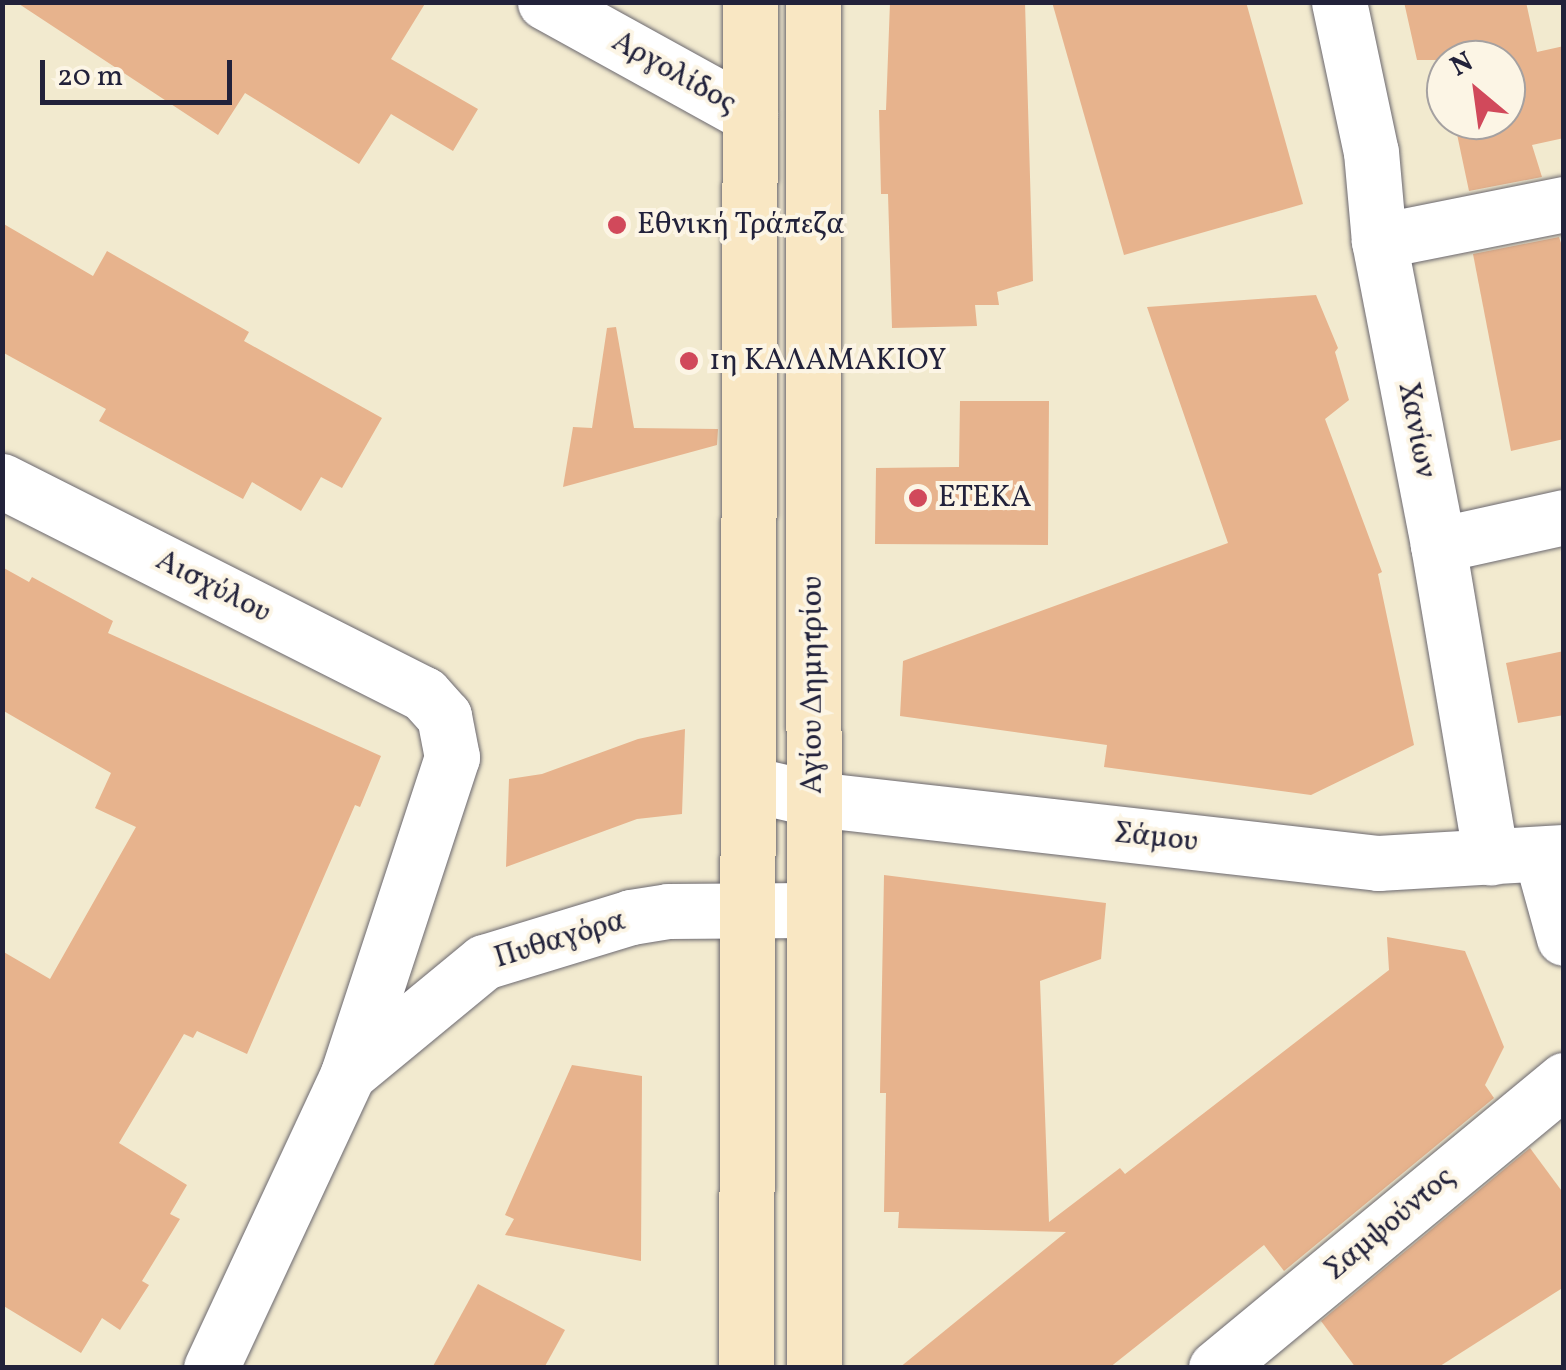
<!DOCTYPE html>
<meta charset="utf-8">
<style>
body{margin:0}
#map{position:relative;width:1566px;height:1370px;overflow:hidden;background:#f2eacf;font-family:Vollkorn,serif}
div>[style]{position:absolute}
.building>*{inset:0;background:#e7b38d}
.roads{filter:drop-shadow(0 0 2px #6b686f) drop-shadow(0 0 2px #6b686f)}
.minor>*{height:55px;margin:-27.5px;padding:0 27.5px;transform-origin:27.5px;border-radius:27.5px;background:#fff}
.secondary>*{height:55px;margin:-27.5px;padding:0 27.5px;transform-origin:27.5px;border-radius:27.5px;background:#f9e7c3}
.dots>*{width:28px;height:28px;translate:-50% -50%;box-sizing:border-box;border:5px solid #fcf5e5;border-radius:50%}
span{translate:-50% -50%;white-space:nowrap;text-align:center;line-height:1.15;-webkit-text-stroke:8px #fcf5e5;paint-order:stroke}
.street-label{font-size:30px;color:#22223b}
.poi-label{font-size:30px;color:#22223b}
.left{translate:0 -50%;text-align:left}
.frame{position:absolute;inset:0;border:5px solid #22223b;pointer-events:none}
.north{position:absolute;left:1426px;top:40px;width:100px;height:100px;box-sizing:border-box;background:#fcf5e5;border:2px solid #a5a1a1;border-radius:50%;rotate:331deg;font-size:28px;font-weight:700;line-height:40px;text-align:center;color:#22223b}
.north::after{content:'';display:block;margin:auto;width:35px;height:45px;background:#d1495b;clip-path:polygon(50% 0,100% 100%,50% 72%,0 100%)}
.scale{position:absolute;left:40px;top:60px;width:192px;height:45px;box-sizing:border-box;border:5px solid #22223b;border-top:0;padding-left:12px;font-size:30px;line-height:35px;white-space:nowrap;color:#22223b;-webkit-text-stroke:8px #fcf5e5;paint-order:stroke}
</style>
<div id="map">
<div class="building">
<i style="clip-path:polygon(16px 2px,426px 2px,391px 59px,478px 109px,453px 151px,391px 114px,359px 164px,245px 93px,218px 135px)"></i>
<i style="clip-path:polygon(890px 2px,1025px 2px,1033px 281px,997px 292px,999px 305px,975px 305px,977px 326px,892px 328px,888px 194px,881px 194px,879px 110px,886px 110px)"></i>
<i style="clip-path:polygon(1052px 2px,1246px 2px,1303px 204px,1124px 255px)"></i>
<i style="clip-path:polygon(1404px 2px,1526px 2px,1537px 52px,1564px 46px,1564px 138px,1532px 145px,1542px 177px,1469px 191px,1454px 120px,1506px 120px,1506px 60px,1446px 60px,1446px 81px,1441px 60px,1417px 60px)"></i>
<i style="clip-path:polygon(2px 223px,93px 276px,107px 251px,249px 332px,244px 341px,382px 418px,342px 488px,321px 477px,301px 511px,252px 482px,243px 499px,99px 421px,106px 409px,2px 352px)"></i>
<i style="clip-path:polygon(1559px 237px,1564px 252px,1564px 439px,1511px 451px,1473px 254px)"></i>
<i style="clip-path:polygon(1316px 295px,1338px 348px,1335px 352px,1349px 400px,1325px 419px,1382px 572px,1378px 574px,1414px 745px,1311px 795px,1104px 767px,1107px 745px,900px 716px,903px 661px,1228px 543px,1147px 307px)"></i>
<i style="clip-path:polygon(616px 327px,634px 428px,718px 429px,717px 445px,563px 487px,573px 427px,592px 428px,607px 328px)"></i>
<i style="clip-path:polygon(960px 401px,1049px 401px,1048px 545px,875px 544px,876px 468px,959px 467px)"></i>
<i style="clip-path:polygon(2px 567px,29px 582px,32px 577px,113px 621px,108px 633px,381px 756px,360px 807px,355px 805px,247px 1054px,197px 1031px,193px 1038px,184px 1034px,119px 1143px,187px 1185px,170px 1214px,180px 1219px,142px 1281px,149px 1285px,120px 1330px,102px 1318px,81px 1353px,2px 1305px,2px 951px,50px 979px,136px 827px,95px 808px,111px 773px,2px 710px)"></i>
<i style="clip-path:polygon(1564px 651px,1564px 715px,1518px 723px,1506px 663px)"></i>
<i style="clip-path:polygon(685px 729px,682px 814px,637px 819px,506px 867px,509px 779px,542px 774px,638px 739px)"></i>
<i style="clip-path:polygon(884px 875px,1106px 903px,1101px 959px,1040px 981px,1049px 1222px,1120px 1168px,1125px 1174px,1389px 970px,1387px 937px,1465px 951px,1504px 1047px,1485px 1085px,1494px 1098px,1284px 1271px,1264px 1245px,1109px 1368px,899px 1368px,1066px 1232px,898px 1228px,899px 1212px,884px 1212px,886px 1093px,880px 1093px)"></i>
<i style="clip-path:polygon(572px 1065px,642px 1076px,641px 1261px,505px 1235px,514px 1219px,505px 1215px)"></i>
<i style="clip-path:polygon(1530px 1148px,1564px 1194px,1564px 1287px,1437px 1368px,1356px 1368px,1321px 1321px)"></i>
<i style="clip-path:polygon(478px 1284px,565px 1330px,544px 1368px,432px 1368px)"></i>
</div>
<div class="roads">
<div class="minor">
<i style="left:545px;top:2px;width:234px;rotate:28.9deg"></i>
<i style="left:1339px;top:2px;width:153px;rotate:78deg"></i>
<i style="left:1371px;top:152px;width:89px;rotate:84.9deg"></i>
<i style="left:1379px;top:241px;width:310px;rotate:79deg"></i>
<i style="left:1438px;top:545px;width:317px;rotate:80.4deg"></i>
<i style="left:1379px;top:241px;width:189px;rotate:-11.3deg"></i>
<i style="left:2px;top:481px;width:473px;rotate:26.8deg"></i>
<i style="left:424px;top:694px;width:30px;rotate:48deg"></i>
<i style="left:444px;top:716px;width:42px;rotate:79deg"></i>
<i style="left:452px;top:757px;width:334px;rotate:108.2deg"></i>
<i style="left:348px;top:1074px;width:324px;rotate:115deg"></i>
<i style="left:1438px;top:545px;width:129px;rotate:-12.5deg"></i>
<i style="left:750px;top:784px;width:66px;rotate:13.2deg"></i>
<i style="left:814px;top:799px;width:568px;rotate:6.47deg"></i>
<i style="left:1378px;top:863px;width:186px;rotate:-3.4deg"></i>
<i style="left:1541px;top:855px;width:86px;rotate:74.5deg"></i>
<i style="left:348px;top:1074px;width:176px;rotate:-39.5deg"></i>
<i style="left:484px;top:962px;width:154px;rotate:-17deg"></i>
<i style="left:631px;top:917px;width:37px;rotate:-9deg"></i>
<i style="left:668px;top:911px;width:143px;rotate:-0.4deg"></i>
<i style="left:1216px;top:1368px;width:452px;rotate:-39.6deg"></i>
</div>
<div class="secondary">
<i style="left:813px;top:2px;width:1366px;rotate:89.96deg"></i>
<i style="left:746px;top:1368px;width:1366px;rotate:-89.83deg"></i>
</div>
</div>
<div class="dots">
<i style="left:617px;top:225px;background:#d1495b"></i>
<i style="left:689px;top:361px;background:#d1495b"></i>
<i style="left:918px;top:498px;background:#d1495b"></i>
</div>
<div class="street-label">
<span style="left:674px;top:73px;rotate:29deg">Αργολίδος</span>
<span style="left:1416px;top:430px;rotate:79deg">Χανίων</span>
<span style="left:213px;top:587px;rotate:27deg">Αισχύλου</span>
<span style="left:813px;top:685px;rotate:-90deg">Αγίου Δημητρίου</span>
<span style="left:1156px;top:838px;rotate:6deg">Σάμου</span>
<span style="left:560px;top:940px;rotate:-17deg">Πυθαγόρα</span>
<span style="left:1390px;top:1224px;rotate:-40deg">Σαμψούντος</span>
</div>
<div class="poi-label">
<span class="left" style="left:637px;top:225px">Εθνική Τράπεζα</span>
<span class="left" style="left:709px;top:361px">1η ΚΑΛΑΜΑΚΙΟΥ</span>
<span class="left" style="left:938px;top:498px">ΕΤΕΚΑ</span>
</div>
<div class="frame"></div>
<div class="north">N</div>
<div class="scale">20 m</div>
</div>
